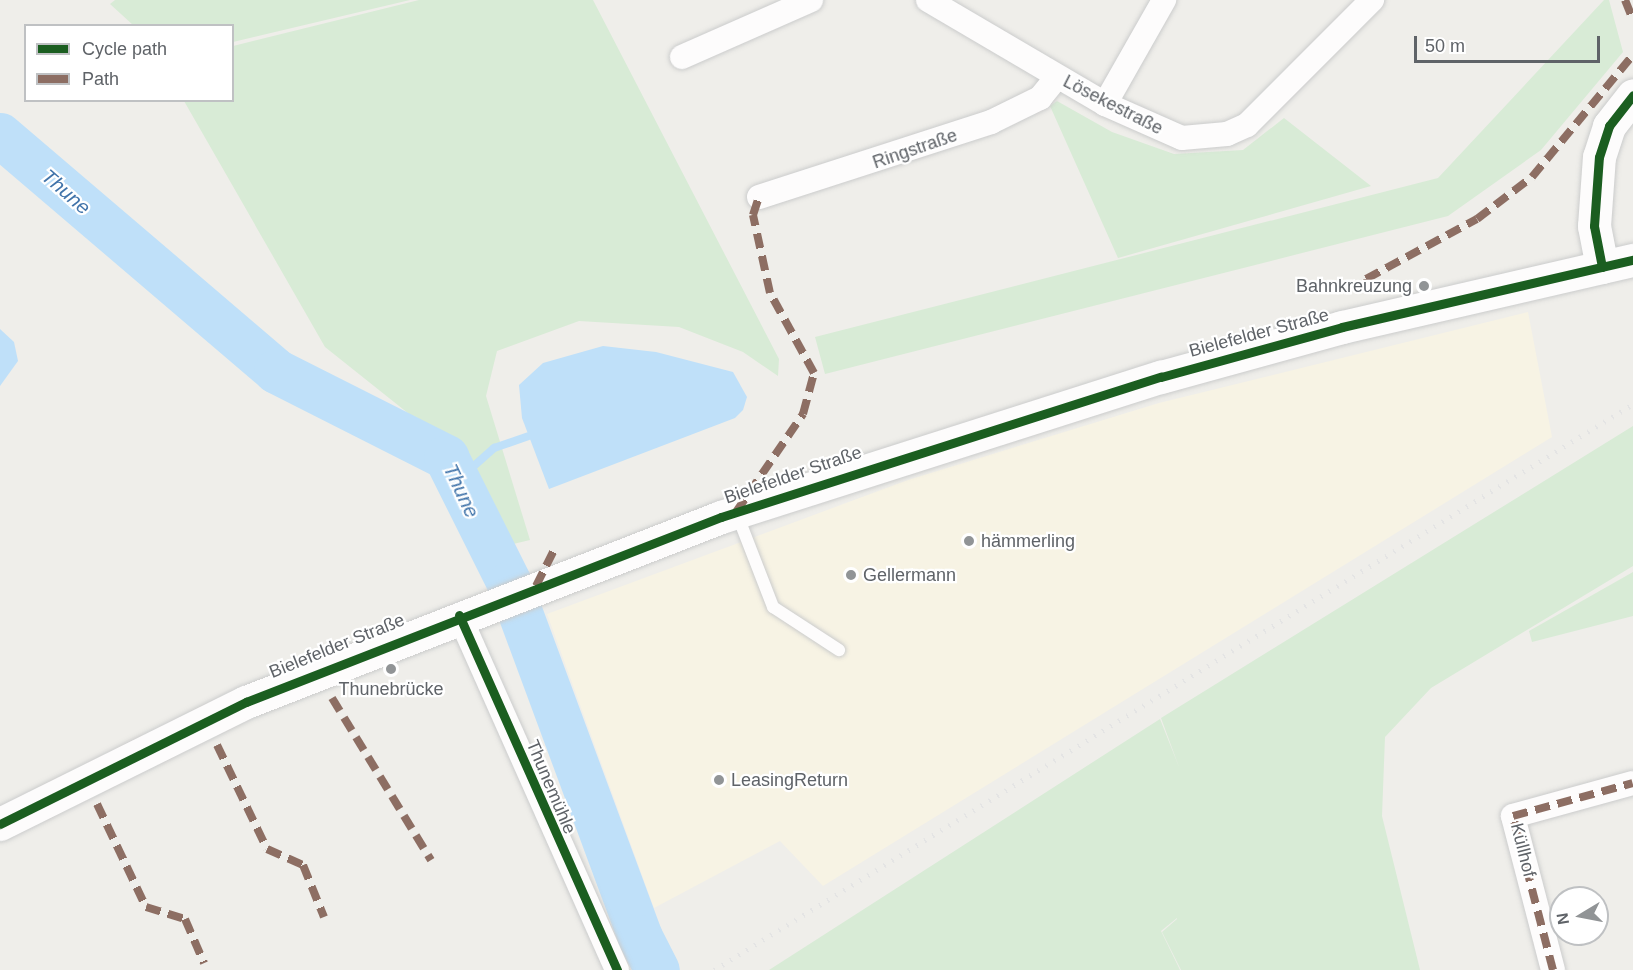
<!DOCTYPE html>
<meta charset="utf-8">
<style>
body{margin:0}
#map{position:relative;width:1633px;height:970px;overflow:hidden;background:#efeeea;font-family:Arial,sans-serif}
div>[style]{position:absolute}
.commercial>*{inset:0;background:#f7f3e4}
.green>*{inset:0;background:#d8ebd6}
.water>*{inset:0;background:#bfe0f9}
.stream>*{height:8px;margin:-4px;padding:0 4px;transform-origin:4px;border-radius:4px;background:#bfe0f9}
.river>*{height:45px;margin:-22.5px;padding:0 22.5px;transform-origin:22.5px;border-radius:22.5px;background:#bfe0f9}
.roads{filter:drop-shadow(0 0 2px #cbcccc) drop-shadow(0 0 2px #cbcccc)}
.service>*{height:12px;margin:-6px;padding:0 6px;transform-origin:6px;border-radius:6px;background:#fdfcfc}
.minor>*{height:24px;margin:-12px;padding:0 12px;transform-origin:12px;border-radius:12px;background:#fdfcfc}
.secondary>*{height:33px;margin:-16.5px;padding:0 16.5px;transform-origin:16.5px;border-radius:16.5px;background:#fdfcfc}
.rail>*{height:4.5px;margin-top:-2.25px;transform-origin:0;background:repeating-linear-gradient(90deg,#e4e4e4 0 1.5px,transparent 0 9.5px)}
.quiet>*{height:8px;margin-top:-4px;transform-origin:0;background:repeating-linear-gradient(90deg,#8d6e63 0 15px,transparent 0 23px)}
.cycleway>*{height:9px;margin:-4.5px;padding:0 4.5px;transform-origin:4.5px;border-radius:4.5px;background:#1b5e20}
.dots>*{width:16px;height:16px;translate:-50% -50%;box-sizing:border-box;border:3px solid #fff;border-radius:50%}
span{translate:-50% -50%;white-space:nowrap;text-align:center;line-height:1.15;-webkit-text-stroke:4.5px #fff;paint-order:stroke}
.street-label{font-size:18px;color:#5f6368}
.poi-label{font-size:18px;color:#5f6368}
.right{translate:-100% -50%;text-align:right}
.left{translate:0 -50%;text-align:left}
.water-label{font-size:20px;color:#4174aa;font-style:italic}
.legend{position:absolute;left:24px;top:24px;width:210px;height:78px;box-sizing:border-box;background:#fff;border:2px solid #bfc1c3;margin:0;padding:8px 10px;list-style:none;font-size:18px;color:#5f6368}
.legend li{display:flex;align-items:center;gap:12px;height:30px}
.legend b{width:30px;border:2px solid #bfc1c3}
.north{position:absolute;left:1549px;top:886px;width:60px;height:60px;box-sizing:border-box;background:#fff;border:2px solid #bfc1c3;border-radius:50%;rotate:260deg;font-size:16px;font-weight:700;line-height:24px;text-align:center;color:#5f6368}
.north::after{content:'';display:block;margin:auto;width:21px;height:27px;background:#919496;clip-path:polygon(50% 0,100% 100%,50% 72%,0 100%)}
.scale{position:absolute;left:1414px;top:36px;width:186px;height:27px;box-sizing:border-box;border:3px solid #5f6368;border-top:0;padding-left:8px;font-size:18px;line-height:21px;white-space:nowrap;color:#5f6368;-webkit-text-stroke:4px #fff;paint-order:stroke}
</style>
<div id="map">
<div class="commercial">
<i style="clip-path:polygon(1528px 312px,1552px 437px,823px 886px,780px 841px,654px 908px,547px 614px,908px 480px,1159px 403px)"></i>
</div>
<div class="green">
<i style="clip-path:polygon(115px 0,410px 0,233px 42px,232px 26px,133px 25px,110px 4px)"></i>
<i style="clip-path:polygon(419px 0,593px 0,779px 359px,778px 376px,743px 352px,679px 327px,579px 321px,497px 351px,486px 396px,530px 540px,509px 545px,453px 449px,325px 347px,184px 101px,232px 100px,233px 46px)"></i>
<i style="clip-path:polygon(1604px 0,1609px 0,1623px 52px,1541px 150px,1448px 216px,825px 374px,815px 337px,1438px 178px)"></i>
<i style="clip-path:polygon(1057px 101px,1112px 132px,1174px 154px,1243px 150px,1284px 118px,1371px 186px,1118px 258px,1050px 106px)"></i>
<i style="clip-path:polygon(1633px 426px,1633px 566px,1431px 688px,1385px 737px,1382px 816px,1420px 970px,1181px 970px,1162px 932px,1177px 919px,1177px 918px,1161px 931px,1180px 970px,769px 970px,1160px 719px,1179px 767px,1161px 718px)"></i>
<i style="clip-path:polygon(1633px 572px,1633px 616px,1532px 642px,1529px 631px)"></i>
</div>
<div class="water">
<i style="clip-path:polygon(0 329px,14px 342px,18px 361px,0 386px)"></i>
<i style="clip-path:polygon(603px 346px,656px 352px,733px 372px,747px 397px,743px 410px,735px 418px,549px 489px,522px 418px,519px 385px,543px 363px)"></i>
</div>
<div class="stream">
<i style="left:457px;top:481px;width:50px;rotate:-41.7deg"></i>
<i style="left:494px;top:448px;width:36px;rotate:-19deg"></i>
</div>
<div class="river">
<i style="left:0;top:135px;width:363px;rotate:40.5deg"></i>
<i style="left:276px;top:371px;width:191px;rotate:26.8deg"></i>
<i style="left:446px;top:457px;width:141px;rotate:63.4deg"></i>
<i style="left:509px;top:583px;width:377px;rotate:69.7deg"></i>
<i style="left:640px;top:937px;width:37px;rotate:63deg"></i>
</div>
<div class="roads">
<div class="service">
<i style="left:737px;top:514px;width:100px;rotate:68.8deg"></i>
<i style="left:773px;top:607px;width:79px;rotate:33.1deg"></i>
</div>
<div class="minor">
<i style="left:928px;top:0;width:205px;rotate:30.4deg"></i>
<i style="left:1105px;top:104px;width:84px;rotate:23.8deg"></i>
<i style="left:1182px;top:138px;width:45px;rotate:-5.1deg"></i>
<i style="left:1227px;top:134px;width:22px;rotate:-24deg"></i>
<i style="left:1247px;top:125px;width:177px;rotate:-45deg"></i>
<i style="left:682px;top:57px;width:141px;rotate:-23.8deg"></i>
<i style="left:1105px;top:104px;width:120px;rotate:-60.4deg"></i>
<i style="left:759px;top:197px;width:244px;rotate:-17.9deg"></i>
<i style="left:991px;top:122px;width:55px;rotate:-26.1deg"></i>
<i style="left:1040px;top:98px;width:27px;rotate:-51deg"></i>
<i style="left:459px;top:615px;width:389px;rotate:66deg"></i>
<i style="left:1553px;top:970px;width:159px;rotate:-104.6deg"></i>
<i style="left:1513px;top:816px;width:124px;rotate:-15.4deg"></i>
</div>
<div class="secondary">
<i style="left:1602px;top:267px;width:42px;rotate:-101deg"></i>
<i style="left:1594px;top:226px;width:69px;rotate:-85.9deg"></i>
<i style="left:1599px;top:157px;width:33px;rotate:-72deg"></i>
<i style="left:1609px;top:126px;width:39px;rotate:-52deg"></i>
<i style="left:0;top:824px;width:275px;rotate:-26.4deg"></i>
<i style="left:246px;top:702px;width:510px;rotate:-21.28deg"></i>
<i style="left:721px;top:517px;width:462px;rotate:-17.7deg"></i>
<i style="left:1161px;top:377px;width:188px;rotate:-15.4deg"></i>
<i style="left:1342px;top:327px;width:299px;rotate:-13deg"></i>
</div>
</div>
<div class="rail">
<i style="left:714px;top:970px;width:1079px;rotate:-31.63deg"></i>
</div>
<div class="quiet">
<i style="left:1625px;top:0;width:22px;rotate:68deg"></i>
<i style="left:1370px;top:293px;width:15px;rotate:-106deg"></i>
<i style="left:1366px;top:279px;width:126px;rotate:-28.4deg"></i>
<i style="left:1477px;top:219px;width:69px;rotate:-37.4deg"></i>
<i style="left:1532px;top:177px;width:158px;rotate:-50.4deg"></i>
<i style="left:736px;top:512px;width:119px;rotate:-55.6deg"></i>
<i style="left:803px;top:414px;width:42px;rotate:-75deg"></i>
<i style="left:814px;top:373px;width:91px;rotate:-118.8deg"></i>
<i style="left:770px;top:293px;width:80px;rotate:-102.3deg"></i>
<i style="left:753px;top:215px;width:19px;rotate:-72deg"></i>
<i style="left:536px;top:586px;width:40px;rotate:-63.4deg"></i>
<i style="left:332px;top:698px;width:190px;rotate:58.6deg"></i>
<i style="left:217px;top:745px;width:115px;rotate:64.3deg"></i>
<i style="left:267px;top:849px;width:39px;rotate:24deg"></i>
<i style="left:303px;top:865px;width:56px;rotate:68deg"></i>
<i style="left:97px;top:804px;width:114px;rotate:64.6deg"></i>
<i style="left:146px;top:907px;width:41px;rotate:17.1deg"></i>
<i style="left:185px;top:919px;width:48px;rotate:66.6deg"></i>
<i style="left:1553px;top:970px;width:159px;rotate:-104.6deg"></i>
<i style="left:1513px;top:816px;width:124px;rotate:-15.4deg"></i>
</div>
<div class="cycleway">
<i style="left:1602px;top:267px;width:42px;rotate:-101deg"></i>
<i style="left:1594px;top:226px;width:69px;rotate:-85.9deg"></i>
<i style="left:1599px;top:157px;width:33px;rotate:-72deg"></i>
<i style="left:1609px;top:126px;width:39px;rotate:-52deg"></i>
<i style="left:459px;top:615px;width:389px;rotate:66deg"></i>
<i style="left:0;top:824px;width:275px;rotate:-26.4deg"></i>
<i style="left:246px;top:702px;width:510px;rotate:-21.28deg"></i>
<i style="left:721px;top:517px;width:462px;rotate:-17.7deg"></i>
<i style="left:1161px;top:377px;width:188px;rotate:-15.4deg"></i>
<i style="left:1342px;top:327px;width:299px;rotate:-13deg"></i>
</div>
<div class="dots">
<i style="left:1424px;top:286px;background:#919496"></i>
<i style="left:969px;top:541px;background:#919496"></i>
<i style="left:851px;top:575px;background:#919496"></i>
<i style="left:391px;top:669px;background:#919496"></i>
<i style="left:719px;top:780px;background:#919496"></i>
</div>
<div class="street-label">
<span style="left:1113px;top:105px;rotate:27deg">Lösekestraße</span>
<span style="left:915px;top:149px;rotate:-19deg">Ringstraße</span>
<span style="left:1259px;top:333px;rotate:-15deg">Bielefelder Straße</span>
<span style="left:793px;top:475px;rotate:-19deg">Bielefelder Straße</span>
<span style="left:337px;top:646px;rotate:-22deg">Bielefelder Straße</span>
<span style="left:551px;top:787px;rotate:67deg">Thunemühle</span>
<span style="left:1523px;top:850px;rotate:76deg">Küllhof</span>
</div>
<div class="poi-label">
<span class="right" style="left:1412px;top:286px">Bahnkreuzung</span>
<span class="left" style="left:981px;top:541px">hämmerling</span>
<span class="left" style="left:863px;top:575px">Gellermann</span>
<span style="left:391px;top:689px">Thunebrücke</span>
<span class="left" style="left:731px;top:780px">LeasingReturn</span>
</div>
<div class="water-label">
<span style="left:66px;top:192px;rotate:41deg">Thune</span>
<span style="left:461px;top:491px;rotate:65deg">Thune</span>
</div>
<ul class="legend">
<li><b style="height:8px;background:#1b5e20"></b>Cycle path</li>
<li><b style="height:8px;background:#8d6e63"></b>Path</li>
</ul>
<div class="north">N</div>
<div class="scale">50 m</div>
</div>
